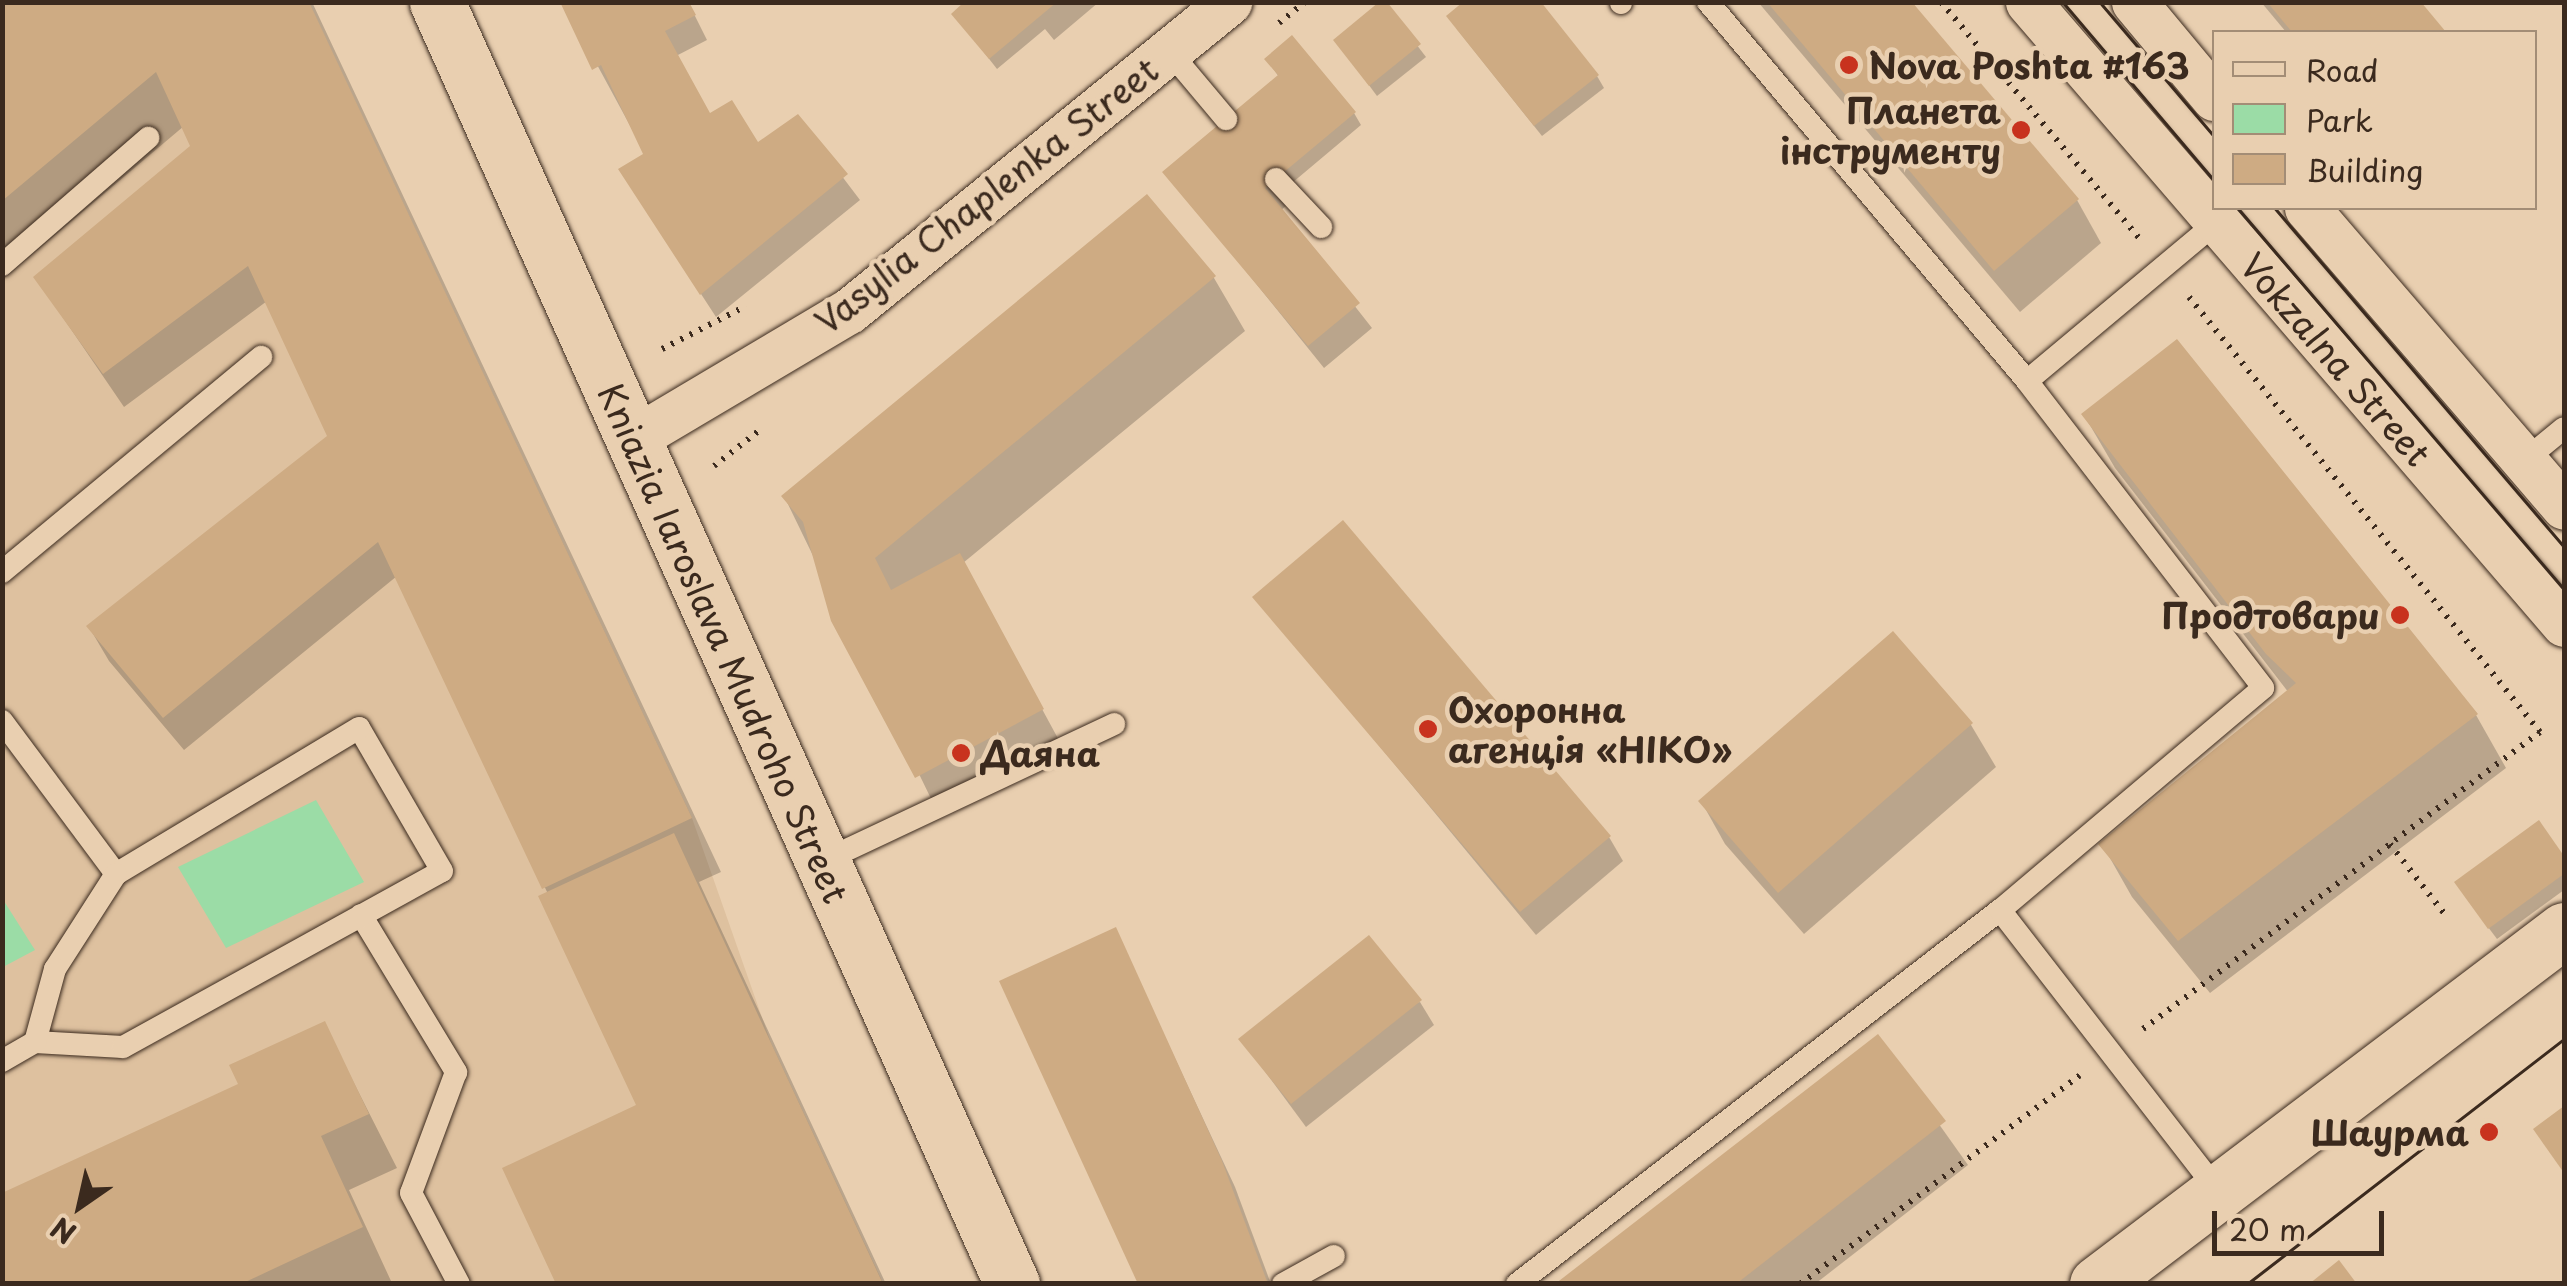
<!DOCTYPE html>
<meta charset="utf-8">
<style>
body{margin:0}
#map{position:relative;width:2567px;height:1286px;overflow:hidden;background:#e9cfb0;font-family:"Playpen Sans",sans-serif}
div>[style]{position:absolute}
.built>*{inset:0;background:#dec19f}
.green>*{inset:0;background:#9bdca6}
.shadow>*{inset:0;background:#0003}
.building>*{inset:0;background:#ceab83}
.path>*{height:6px;margin-top:-3px;transform-origin:0;background:repeating-linear-gradient(90deg,#3b2a1e 0 2.5px,transparent 0 10.5px)}
.roads{filter:drop-shadow(0 0 2px #3b2a1e) drop-shadow(0 0 2px #3b2a1e)}
.lane>*{height:22px;margin:-11px;padding:0 11px;transform-origin:11px;border-radius:11px;background:#e9cfb0}
.street>*{height:45px;margin:-22.5px;padding:0 22.5px;transform-origin:22.5px;border-radius:22.5px;background:#e9cfb0}
.secondary>*{height:55px;margin:-27.5px;padding:0 27.5px;transform-origin:27.5px;border-radius:27.5px;background:#e9cfb0}
.tram>*{height:2.5px;margin:-1.25px;padding:0 1.25px;transform-origin:1.25px;border-radius:1.25px;background:#3b2a1e}
.dots>*{width:28px;height:28px;translate:-50% -50%;box-sizing:border-box;border:5px solid #e9cfb0;border-radius:50%}
span{translate:-50% -50%;white-space:nowrap;text-align:center;line-height:1.15;-webkit-text-stroke:9px #e9cfb0;paint-order:stroke}
.poi-label{font-size:35px;color:#3b2a1e;font-weight:700}
.left{translate:0 -50%;text-align:left}
.right{translate:-100% -50%;text-align:right}
.street-label{font-size:35px;color:#3b2a1e}
.frame{position:absolute;inset:0;border:5px solid #3b2a1e;pointer-events:none}
.legend{position:absolute;left:2212px;top:30px;width:325px;height:180px;box-sizing:border-box;background:#e9cfb0;border:2px solid #a38d76;margin:0;padding:12px 18px;list-style:none;font-size:30px;color:#3b2a1e}
.legend li{display:flex;align-items:center;gap:20px;height:50px}
.legend b{width:50px;border:2px solid #a38d76}
.north{position:absolute;left:30px;top:1156px;width:100px;height:100px;-webkit-text-stroke:8px #e9cfb0;paint-order:stroke;rotate:214deg;font-size:28px;font-weight:700;line-height:40px;text-align:center;color:#3b2a1e}
.north::after{content:'';display:block;margin:auto;width:35px;height:45px;background:#3b2a1e;clip-path:polygon(50% 0,100% 100%,50% 72%,0 100%)}
.scale{position:absolute;left:2212px;top:1211px;width:172px;height:45px;box-sizing:border-box;border:5px solid #3b2a1e;border-top:0;padding-left:12px;font-size:30px;line-height:35px;white-space:nowrap;color:#3b2a1e;-webkit-text-stroke:8px #e9cfb0;paint-order:stroke}
</style>
<div id="map">
<div class="built">
<i style="clip-path:polygon(3px 3px,309px 3px,692px 818px,771px 1043px,883px 1283px,3px 1284px)"></i>
</div>
<div class="green">
<i style="clip-path:polygon(316px 800px,364px 882px,226px 948px,178px 867px)"></i>
<i style="clip-path:polygon(2px 898px,35px 950px,3px 967px,2px 967px)"></i>
</div>
<div class="shadow">
<i style="clip-path:polygon(2px 2px,312px 2px,721px 872px,699px 882px,886px 1284px,559px 1284px,639px 1106px,548px 894px,397px 576px,184px 750px,109px 661px,89px 627px,339px 452px,267px 301px,124px 407px,36px 278px,198px 164px,184px 126px,2px 280px)"></i>
<i style="clip-path:polygon(563px 2px,688px 2px,707px 40px,676px 56px,710px 116px,758px 145px,797px 117px,860px 200px,716px 317px,636px 194px,646px 155px)"></i>
<i style="clip-path:polygon(968px 2px,1099px 2px,1054px 40px,1045px 29px,997px 69px,954px 14px)"></i>
<i style="clip-path:polygon(1384px 2px,1426px 57px,1377px 96px,1336px 41px)"></i>
<i style="clip-path:polygon(1758px 2px,1909px 2px,2077px 200px,2101px 243px,2020px 312px)"></i>
<i style="clip-path:polygon(2261px 2px,2418px 2px,2443px 32px,2286px 32px)"></i>
<i style="clip-path:polygon(1456px 28px,1597px 76px,1604px 88px,1542px 136px)"></i>
<i style="clip-path:polygon(1267px 60px,1354px 113px,1361px 125px,1292px 183px,1299px 195px,1280px 211px,1372px 328px,1324px 368px,1166px 172px,1279px 77px)"></i>
<i style="clip-path:polygon(1147px 197px,1214px 278px,1245px 331px,963px 563px,1061px 744px,937px 811px,784px 496px)"></i>
<i style="clip-path:polygon(2084px 415px,2476px 715px,2506px 768px,2210px 993px,2132px 897px,2102px 844px,2289px 693px,2115px 468px)"></i>
<i style="clip-path:polygon(1256px 597px,1609px 837px,1623px 861px,1536px 935px)"></i>
<i style="clip-path:polygon(1893px 634px,1971px 725px,1996px 767px,1804px 934px,1725px 844px,1701px 801px)"></i>
<i style="clip-path:polygon(2538px 824px,2564px 860px,2564px 890px,2497px 939px,2464px 895px)"></i>
<i style="clip-path:polygon(1115px 930px,1235px 1187px,1271px 1284px,1144px 1284px)"></i>
<i style="clip-path:polygon(1420px 1002px,1434px 1025px,1306px 1127px,1241px 1039px)"></i>
<i style="clip-path:polygon(324px 1024px,397px 1168px,349px 1190px,391px 1281px,2px 1284px)"></i>
<i style="clip-path:polygon(1877px 1037px,1968px 1165px,1815px 1284px,1559px 1284px)"></i>
</div>
<div class="building">
<i style="clip-path:polygon(2px 2px,309px 2px,692px 818px,542px 889px,378px 542px,163px 718px,86px 626px,327px 436px,248px 266px,103px 374px,33px 277px,190px 146px,156px 72px,2px 201px)"></i>
<i style="clip-path:polygon(560px 2px,689px 2px,696px 15px,665px 31px,710px 113px,732px 100px,758px 142px,798px 114px,848px 174px,700px 295px,618px 169px,643px 154px,601px 65px,592px 70px)"></i>
<i style="clip-path:polygon(964px 2px,1057px 2px,989px 59px,951px 14px)"></i>
<i style="clip-path:polygon(1379px 2px,1387px 2px,1421px 44px,1369px 86px,1333px 40px)"></i>
<i style="clip-path:polygon(1463px 2px,1541px 2px,1599px 75px,1534px 126px,1446px 16px)"></i>
<i style="clip-path:polygon(1767px 2px,1912px 2px,2079px 199px,1994px 271px)"></i>
<i style="clip-path:polygon(2267px 2px,2421px 2px,2446px 32px,2292px 32px)"></i>
<i style="clip-path:polygon(1292px 35px,1356px 112px,1265px 188px,1360px 303px,1308px 346px,1162px 172px,1278px 75px,1264px 59px)"></i>
<i style="clip-path:polygon(1147px 194px,1216px 276px,875px 558px,891px 590px,960px 553px,1044px 709px,915px 778px,831px 621px,803px 522px,781px 496px)"></i>
<i style="clip-path:polygon(2177px 339px,2478px 714px,2178px 941px,2098px 844px,2296px 683px,2266px 654px,2081px 414px)"></i>
<i style="clip-path:polygon(1343px 520px,1611px 836px,1520px 912px,1252px 597px)"></i>
<i style="clip-path:polygon(1893px 631px,1973px 723px,1778px 893px,1698px 801px)"></i>
<i style="clip-path:polygon(2539px 820px,2564px 856px,2564px 874px,2488px 929px,2454px 882px)"></i>
<i style="clip-path:polygon(674px 833px,771px 1043px,883px 1284px,556px 1284px,502px 1168px,636px 1105px,538px 896px)"></i>
<i style="clip-path:polygon(1116px 927px,1222px 1161px,1268px 1284px,1138px 1284px,999px 981px)"></i>
<i style="clip-path:polygon(1369px 935px,1422px 1000px,1291px 1104px,1238px 1039px)"></i>
<i style="clip-path:polygon(325px 1021px,369px 1114px,321px 1136px,363px 1227px,241px 1284px,2px 1284px,2px 1193px,238px 1084px,229px 1065px)"></i>
<i style="clip-path:polygon(1878px 1034px,1946px 1121px,1736px 1284px,1555px 1284px)"></i>
<i style="clip-path:polygon(2564px 1106px,2564px 1173px,2533px 1129px)"></i>
<i style="clip-path:polygon(2339px 1260px,2357px 1284px,2309px 1284px)"></i>
</div>
<div class="path">
<i style="left:1941px;top:2px;width:308px;rotate:50deg"></i>
<i style="left:1279px;top:23px;width:33px;rotate:-39deg"></i>
<i style="left:2189px;top:297px;width:559px;rotate:51.1deg"></i>
<i style="left:2540px;top:732px;width:187px;rotate:143.3deg"></i>
<i style="left:2390px;top:844px;width:93px;rotate:52deg"></i>
<i style="left:662px;top:349px;width:94px;rotate:-27.1deg"></i>
<i style="left:714px;top:466px;width:60px;rotate:-38.2deg"></i>
<i style="left:2143px;top:1029px;width:309px;rotate:-36.8deg"></i>
<i style="left:1800px;top:1284px;width:349px;rotate:-36.7deg"></i>
</div>
<div class="roads">
<div class="lane">
<i style="left:1708px;top:2px;width:495px;rotate:49.9deg"></i>
<i style="left:2027px;top:381px;width:387px;rotate:52.4deg"></i>
<i style="left:2263px;top:688px;width:344px;rotate:139.8deg"></i>
<i style="left:1621px;top:3px;width:1px;rotate:-90deg"></i>
<i style="left:1169px;top:51px;width:89px;rotate:50deg"></i>
<i style="left:1276px;top:179px;width:66px;rotate:46.8deg"></i>
<i style="left:2px;top:265px;width:194px;rotate:-41deg"></i>
<i style="left:2027px;top:381px;width:257px;rotate:-39.9deg"></i>
<i style="left:2525px;top:460px;width:50px;rotate:-39.4deg"></i>
<i style="left:2px;top:572px;width:337px;rotate:-39.7deg"></i>
<i style="left:2px;top:721px;width:191px;rotate:53.3deg"></i>
<i style="left:821px;top:862px;width:324px;rotate:-25.2deg"></i>
<i style="left:361px;top:915px;width:184px;rotate:58.8deg"></i>
<i style="left:456px;top:1072px;width:129px;rotate:110.4deg"></i>
<i style="left:411px;top:1193px;width:103px;rotate:62.2deg"></i>
<i style="left:2px;top:1061px;width:38px;rotate:-30deg"></i>
<i style="left:35px;top:1042px;width:88px;rotate:3.3deg"></i>
<i style="left:123px;top:1047px;width:364px;rotate:-28.9deg"></i>
<i style="left:442px;top:871px;width:165px;rotate:-120.1deg"></i>
<i style="left:359px;top:728px;width:283px;rotate:149deg"></i>
<i style="left:116px;top:874px;width:113px;rotate:122.7deg"></i>
<i style="left:55px;top:969px;width:76px;rotate:105.3deg"></i>
<i style="left:1283px;top:1284px;width:58px;rotate:-28.8deg"></i>
<i style="left:1517px;top:1284px;width:611px;rotate:-37.75deg"></i>
<i style="left:2000px;top:910px;width:357px;rotate:52.2deg"></i>
</div>
<div class="street">
<i style="left:2028px;top:2px;width:821px;rotate:49.25deg"></i>
<i style="left:2134px;top:2px;width:125px;rotate:50.2deg"></i>
<i style="left:2307px;top:208px;width:394px;rotate:49.3deg"></i>
<i style="left:633px;top:439px;width:251px;rotate:-30.7deg"></i>
<i style="left:849px;top:311px;width:490px;rotate:-39.1deg"></i>
</div>
<div class="secondary">
<i style="left:437px;top:2px;width:1405px;rotate:65.84deg"></i>
<i style="left:2097px;top:1284px;width:586px;rotate:-37.16deg"></i>
</div>
</div>
<div class="tram">
<i style="left:2063px;top:2px;width:233px;rotate:49.7deg"></i>
<i style="left:2100px;top:2px;width:176px;rotate:49.6deg"></i>
<i style="left:2238px;top:208px;width:501px;rotate:49.45deg"></i>
<i style="left:2275px;top:208px;width:445px;rotate:49.5deg"></i>
<i style="left:2247px;top:1284px;width:401px;rotate:-37.7deg"></i>
</div>
<div class="dots">
<i style="left:1849px;top:65px;background:#c8321e"></i>
<i style="left:2021px;top:130px;background:#c8321e"></i>
<i style="left:2400px;top:615px;background:#c8321e"></i>
<i style="left:1428px;top:729px;background:#c8321e"></i>
<i style="left:961px;top:753px;background:#c8321e"></i>
<i style="left:2489px;top:1132px;background:#c8321e"></i>
</div>
<div class="poi-label">
<span class="left" style="left:1869px;top:65px">Nova Poshta #163</span>
<span class="right" style="left:2001px;top:130px">Планета<br>інструменту</span>
<span class="right" style="left:2380px;top:615px">Продтовари</span>
<span class="left" style="left:1448px;top:729px">Охоронна<br>агенція «НІКО»</span>
<span class="left" style="left:981px;top:753px">Даяна</span>
<span class="right" style="left:2469px;top:1132px">Шаурма</span>
</div>
<div class="street-label">
<span style="left:986px;top:195px;rotate:-38deg">Vasylia Chaplenka Street</span>
<span style="left:2336px;top:359px;rotate:49deg">Vokzalna Street</span>
<span style="left:724px;top:643px;rotate:66deg">Kniazia Iaroslava Mudroho Street</span>
</div>
<div class="frame"></div>
<ul class="legend">
<li><b style="height:12px;background:#e9cfb0"></b>Road</li>
<li><b style="height:28px;background:#9bdca6"></b>Park</li>
<li><b style="height:28px;background:#ceab83"></b>Building</li>
</ul>
<div class="north">N</div>
<div class="scale">20 m</div>
</div>
